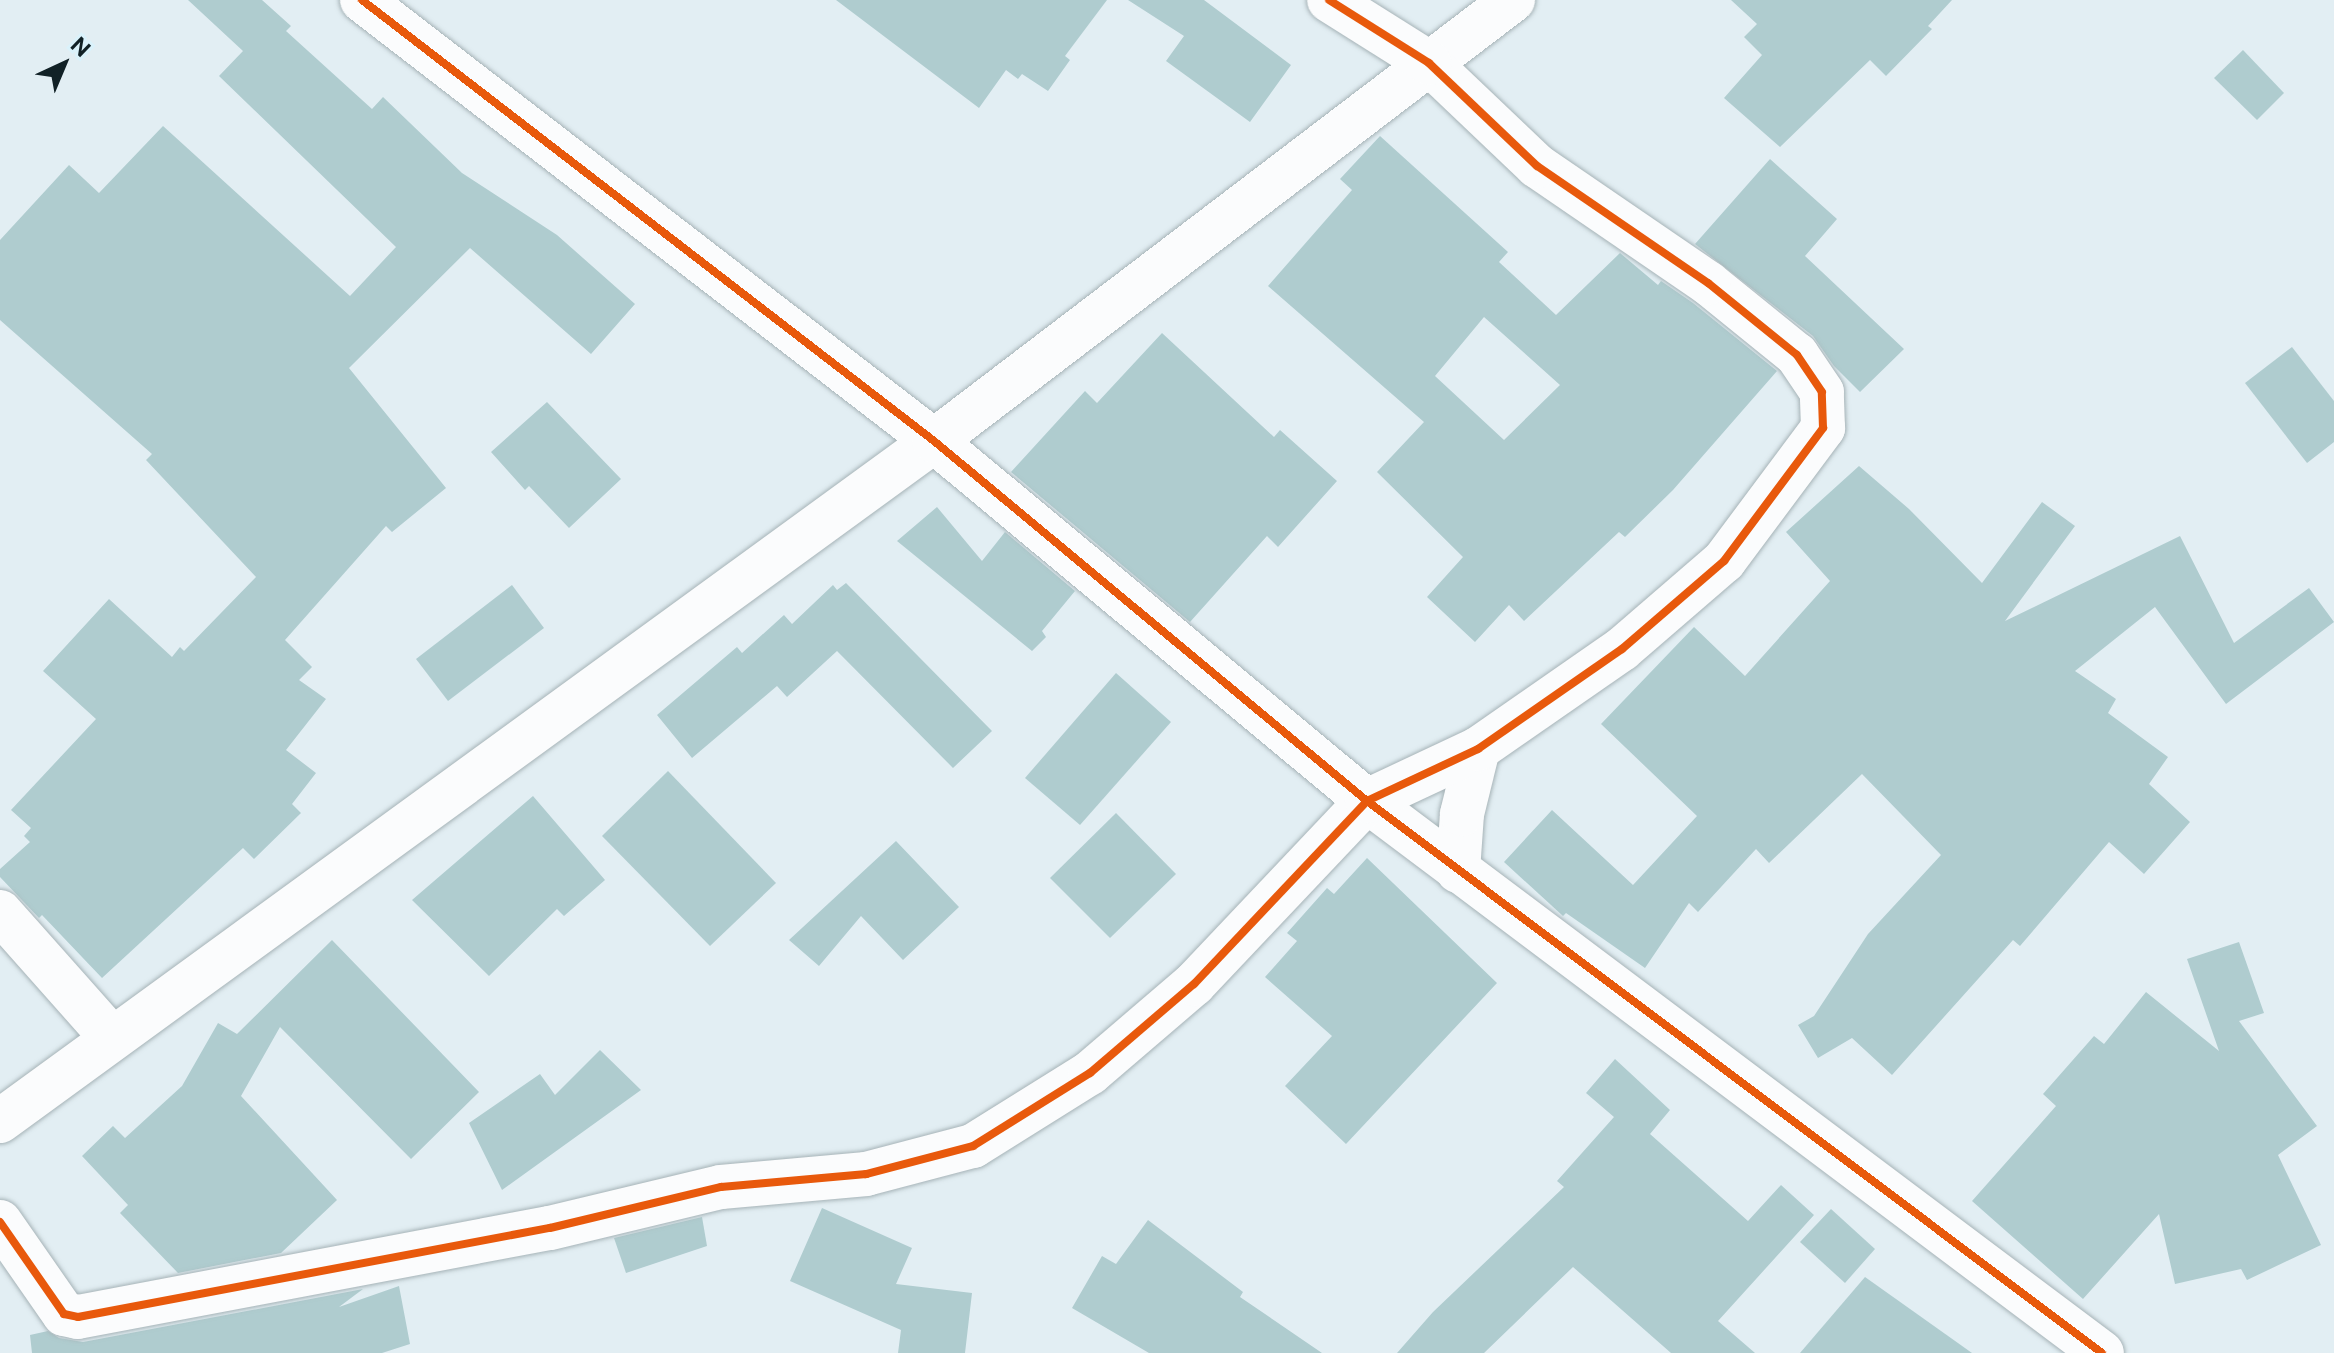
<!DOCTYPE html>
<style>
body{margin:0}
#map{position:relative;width:2334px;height:1353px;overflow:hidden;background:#e2eef3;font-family:"Public Sans",sans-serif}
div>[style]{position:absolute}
.building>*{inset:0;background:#afcccf}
.roads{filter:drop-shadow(0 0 2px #a6b3b7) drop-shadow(0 0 2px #a6b3b7)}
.street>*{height:44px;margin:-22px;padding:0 22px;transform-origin:22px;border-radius:22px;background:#fbfcfd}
.cycleway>*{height:8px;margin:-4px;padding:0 4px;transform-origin:4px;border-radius:4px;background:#e8590c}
span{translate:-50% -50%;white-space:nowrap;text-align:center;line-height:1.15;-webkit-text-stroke:6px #daf2fb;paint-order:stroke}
.north{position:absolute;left:24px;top:24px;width:80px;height:80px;-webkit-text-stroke:6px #daf2fb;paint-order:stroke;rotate:44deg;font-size:22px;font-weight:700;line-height:32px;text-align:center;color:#112126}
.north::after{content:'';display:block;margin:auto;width:28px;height:36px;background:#112126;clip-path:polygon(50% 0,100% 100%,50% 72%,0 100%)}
</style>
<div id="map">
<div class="building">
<i style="clip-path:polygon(188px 0,262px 0,291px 26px,286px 31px,372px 109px,383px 97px,462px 173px,557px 235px,635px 304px,591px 354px,470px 248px,349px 368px,446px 488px,392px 532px,386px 526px,285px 640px,312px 667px,299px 680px,326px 699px,286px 750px,316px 773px,292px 804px,301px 813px,254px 859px,243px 848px,102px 978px,42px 915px,39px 918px,0 877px,0 869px,30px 842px,24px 836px,31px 828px,11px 810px,96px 719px,43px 671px,109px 599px,172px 657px,180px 647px,184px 651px,256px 577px,146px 460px,152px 454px,0 320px,0 240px,69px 165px,99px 193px,163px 126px,350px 296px,396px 247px,219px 76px,243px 51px)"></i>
<i style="clip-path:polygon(836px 0,1107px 0,1065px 56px,1070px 60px,1048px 91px,1022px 74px,1018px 79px,1006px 70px,979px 108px)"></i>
<i style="clip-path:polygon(1128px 0,1204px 0,1291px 65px,1250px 122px,1166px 61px,1184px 36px)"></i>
<i style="clip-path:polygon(1731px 0,1952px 0,1928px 26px,1932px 29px,1886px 76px,1870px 60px,1780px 147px,1724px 98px,1762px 55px,1744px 37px,1757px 24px)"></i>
<i style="clip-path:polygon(2243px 50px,2284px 93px,2257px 120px,2214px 78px)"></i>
<i style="clip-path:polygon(evenodd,1380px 136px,1508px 252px,1499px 262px,1556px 315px,1620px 253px,1658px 285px,1661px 281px,1693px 303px,1777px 371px,1673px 490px,1625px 537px,1619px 532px,1524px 621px,1509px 605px,1475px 642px,1427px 597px,1463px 557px,1377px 472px,1424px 422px,1268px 286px,1352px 190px,1340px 179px,1380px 136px,1484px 317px,1560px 385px,1504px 440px,1435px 376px,1484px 317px)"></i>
<i style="clip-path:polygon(1770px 159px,1837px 219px,1805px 256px,1904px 349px,1860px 392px,1834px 366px,1813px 336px,1695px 244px)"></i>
<i style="clip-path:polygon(1162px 333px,1274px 437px,1280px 430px,1337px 481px,1278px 547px,1267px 536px,1190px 622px,1011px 472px,1085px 391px,1097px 403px)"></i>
<i style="clip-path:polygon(2292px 347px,2334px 401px,2334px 442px,2307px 463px,2245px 383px)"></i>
<i style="clip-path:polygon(547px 402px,621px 479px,569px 528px,529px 486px,525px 490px,491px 452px)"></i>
<i style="clip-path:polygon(1859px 466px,1909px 509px,1982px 583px,2042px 502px,2075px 526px,2005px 621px,2180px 536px,2234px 643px,2309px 588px,2334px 622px,2226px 704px,2155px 607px,2075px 671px,2116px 699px,2108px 713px,2168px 757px,2149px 784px,2190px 822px,2144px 874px,2109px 842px,2020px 946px,2013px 940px,1892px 1075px,1852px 1038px,1818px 1058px,1798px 1025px,1814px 1016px,1868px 934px,1941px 855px,1862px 774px,1769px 863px,1756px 849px,1698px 912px,1689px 903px,1645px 968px,1566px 913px,1563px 916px,1504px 862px,1552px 810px,1633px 885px,1697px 816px,1601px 724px,1694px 627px,1745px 676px,1830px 581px,1786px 532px)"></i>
<i style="clip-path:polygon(937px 507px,982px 561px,1005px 532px,1075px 591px,1042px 631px,1046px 637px,1032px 651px,897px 541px)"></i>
<i style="clip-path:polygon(846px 583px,992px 731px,953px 768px,837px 651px,787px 697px,777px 686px,692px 758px,657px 715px,737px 647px,742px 653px,784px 615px,792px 624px,833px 585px,837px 590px)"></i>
<i style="clip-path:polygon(512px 585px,544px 628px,448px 701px,416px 659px)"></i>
<i style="clip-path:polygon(1116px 673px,1171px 722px,1080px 825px,1025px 778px)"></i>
<i style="clip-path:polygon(668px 771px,776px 883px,710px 946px,602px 836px)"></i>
<i style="clip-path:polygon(533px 796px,605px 880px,564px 916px,557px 909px,489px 976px,412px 900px)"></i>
<i style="clip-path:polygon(1116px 813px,1176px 874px,1110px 938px,1050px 878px)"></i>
<i style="clip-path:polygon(896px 841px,959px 907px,903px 960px,861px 916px,819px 966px,789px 940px)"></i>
<i style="clip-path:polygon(1367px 858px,1497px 983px,1346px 1144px,1285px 1086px,1332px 1036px,1265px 977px,1297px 941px,1287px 933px,1327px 888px,1334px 894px)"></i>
<i style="clip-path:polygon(332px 940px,479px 1092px,411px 1159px,280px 1027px,241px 1096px,337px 1200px,281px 1253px,178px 1273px,120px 1213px,128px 1205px,82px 1156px,113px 1126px,125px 1138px,182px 1086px,218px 1023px,237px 1034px)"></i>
<i style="clip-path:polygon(2239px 942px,2264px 1013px,2239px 1021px,2317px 1126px,2278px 1155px,2321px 1245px,2247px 1280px,2241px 1269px,2175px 1284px,2159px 1214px,2083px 1299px,1972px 1201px,2056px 1106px,2043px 1094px,2094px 1036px,2104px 1044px,2146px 992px,2219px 1051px,2187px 959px)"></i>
<i style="clip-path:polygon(600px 1050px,641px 1090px,502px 1190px,469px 1123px,540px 1074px,555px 1095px)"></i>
<i style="clip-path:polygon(1615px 1059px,1670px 1110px,1650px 1134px,1748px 1221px,1781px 1185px,1814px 1215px,1718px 1321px,1755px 1353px,1671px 1353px,1573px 1267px,1484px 1353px,1397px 1353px,1433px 1312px,1564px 1187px,1557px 1181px,1614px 1117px,1586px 1093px)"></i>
<i style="clip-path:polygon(822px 1208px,912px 1248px,896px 1284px,972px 1293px,965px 1353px,898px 1353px,901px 1330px,790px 1281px)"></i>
<i style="clip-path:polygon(1831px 1209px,1875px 1249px,1845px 1283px,1800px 1242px)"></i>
<i style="clip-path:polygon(702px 1217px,707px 1246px,626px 1273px,614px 1238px)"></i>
<i style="clip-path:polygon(1148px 1220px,1243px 1292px,1240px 1297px,1322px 1353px,1149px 1353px,1072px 1308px,1102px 1256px,1116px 1264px)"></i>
<i style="clip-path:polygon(1865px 1277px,1972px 1353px,1800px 1353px)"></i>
<i style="clip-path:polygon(399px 1286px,410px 1344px,382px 1353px,32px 1353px,30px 1335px,48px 1331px,59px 1338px,83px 1342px,363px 1289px,339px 1307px)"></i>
</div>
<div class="roads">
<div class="street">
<i style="left:362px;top:0;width:722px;rotate:37.63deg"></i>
<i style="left:934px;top:441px;width:563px;rotate:39.74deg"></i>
<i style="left:1367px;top:801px;width:919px;rotate:36.91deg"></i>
<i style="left:1458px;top:871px;width:57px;rotate:-86deg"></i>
<i style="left:1462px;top:814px;width:67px;rotate:-76.2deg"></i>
<i style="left:0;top:912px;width:169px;rotate:48.4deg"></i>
<i style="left:0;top:1121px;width:1155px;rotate:-36.06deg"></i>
<i style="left:934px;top:441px;width:728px;rotate:-37.3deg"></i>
<i style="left:0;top:1222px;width:112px;rotate:55.2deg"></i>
<i style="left:64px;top:1314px;width:14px;rotate:12deg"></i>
<i style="left:78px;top:1317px;width:480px;rotate:-10.7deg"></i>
<i style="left:550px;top:1228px;width:176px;rotate:-13.5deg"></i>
<i style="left:721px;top:1187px;width:146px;rotate:-5.1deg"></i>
<i style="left:866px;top:1174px;width:111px;rotate:-14.7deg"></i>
<i style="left:973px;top:1146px;width:138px;rotate:-32deg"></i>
<i style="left:1090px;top:1073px;width:137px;rotate:-40.6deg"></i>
<i style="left:1194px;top:984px;width:252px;rotate:-46.6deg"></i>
<i style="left:1367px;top:801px;width:123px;rotate:-25.1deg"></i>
<i style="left:1478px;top:749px;width:175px;rotate:-34.8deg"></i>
<i style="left:1622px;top:649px;width:135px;rotate:-40.8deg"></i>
<i style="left:1724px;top:561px;width:166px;rotate:-53.3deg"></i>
<i style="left:1823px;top:428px;width:36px;rotate:-92deg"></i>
<i style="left:1822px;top:392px;width:45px;rotate:-124deg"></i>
<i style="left:1797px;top:355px;width:114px;rotate:-141deg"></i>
<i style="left:1708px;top:283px;width:207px;rotate:-145.6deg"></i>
<i style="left:1537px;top:166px;width:149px;rotate:-136.4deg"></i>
<i style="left:1429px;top:63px;width:118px;rotate:-147.8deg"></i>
</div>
</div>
<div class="cycleway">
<i style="left:362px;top:0;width:722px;rotate:37.63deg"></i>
<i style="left:934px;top:441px;width:563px;rotate:39.74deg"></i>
<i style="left:1367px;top:801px;width:919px;rotate:36.91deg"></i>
<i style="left:0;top:1222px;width:112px;rotate:55.2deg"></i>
<i style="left:64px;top:1314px;width:14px;rotate:12deg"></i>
<i style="left:78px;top:1317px;width:480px;rotate:-10.7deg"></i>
<i style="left:550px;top:1228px;width:176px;rotate:-13.5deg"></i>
<i style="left:721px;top:1187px;width:146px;rotate:-5.1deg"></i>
<i style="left:866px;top:1174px;width:111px;rotate:-14.7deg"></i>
<i style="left:973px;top:1146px;width:138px;rotate:-32deg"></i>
<i style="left:1090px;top:1073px;width:137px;rotate:-40.6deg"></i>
<i style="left:1194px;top:984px;width:252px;rotate:-46.6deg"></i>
<i style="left:1367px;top:801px;width:123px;rotate:-25.1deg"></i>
<i style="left:1478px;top:749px;width:175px;rotate:-34.8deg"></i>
<i style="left:1622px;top:649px;width:135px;rotate:-40.8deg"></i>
<i style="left:1724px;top:561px;width:166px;rotate:-53.3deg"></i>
<i style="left:1823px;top:428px;width:36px;rotate:-92deg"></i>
<i style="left:1822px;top:392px;width:45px;rotate:-124deg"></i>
<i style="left:1797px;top:355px;width:114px;rotate:-141deg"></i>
<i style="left:1708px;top:283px;width:207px;rotate:-145.6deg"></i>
<i style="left:1537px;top:166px;width:149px;rotate:-136.4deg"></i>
<i style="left:1429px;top:63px;width:118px;rotate:-147.8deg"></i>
</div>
<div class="north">N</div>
</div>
